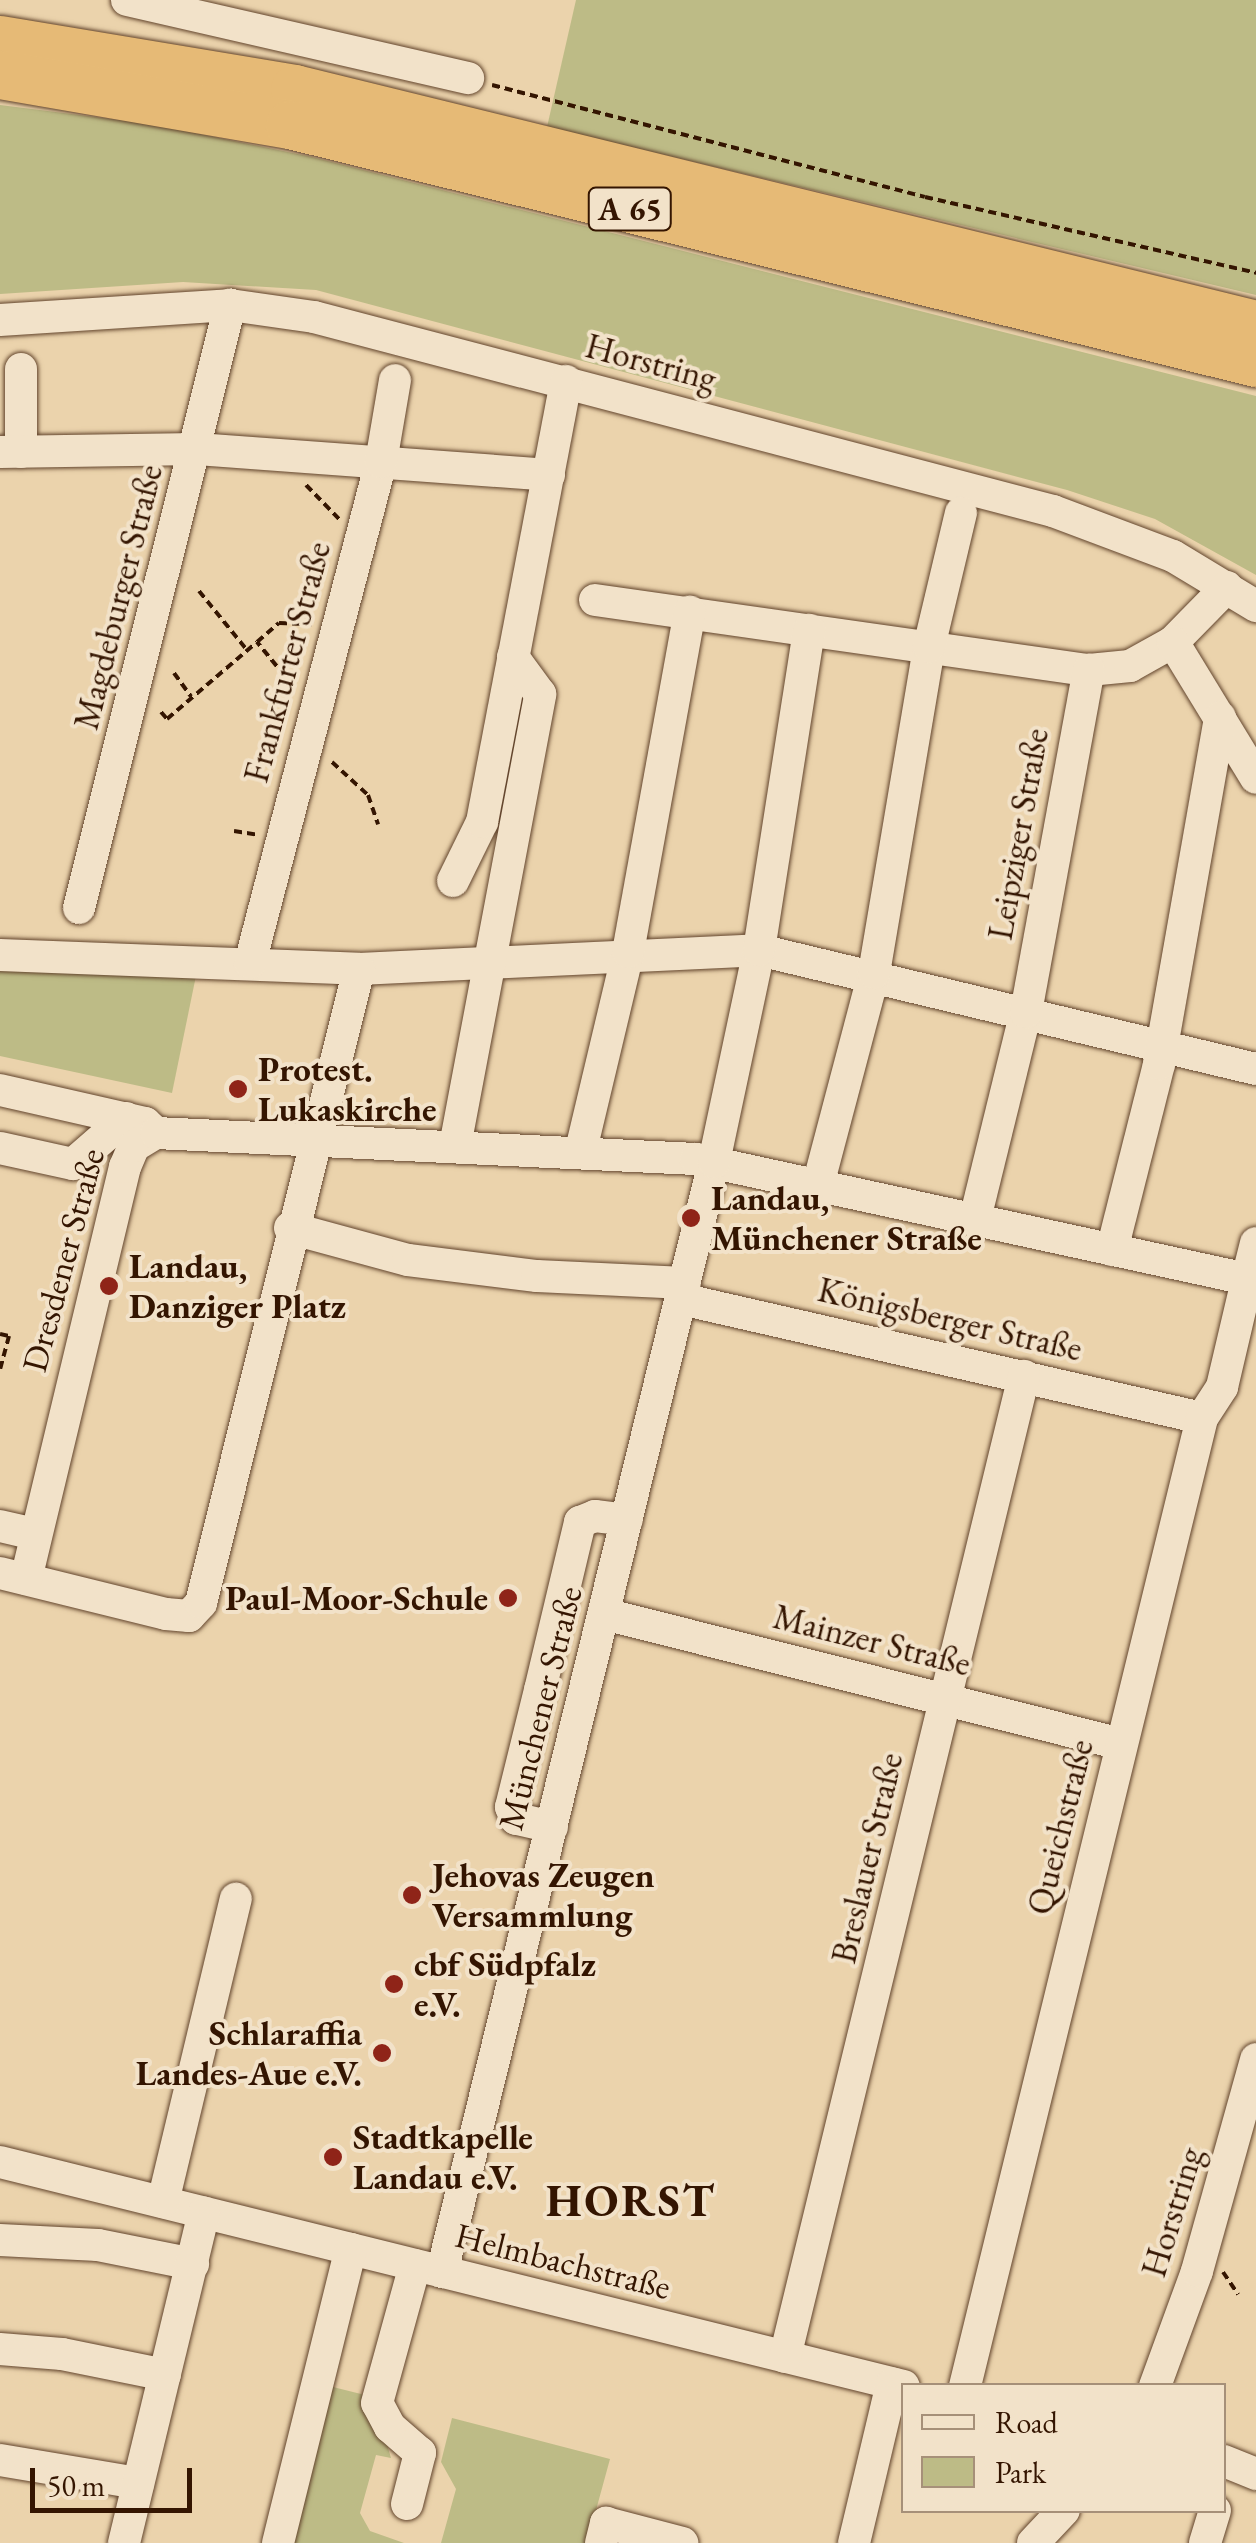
<!DOCTYPE html>
<meta charset="utf-8">
<style>
body{margin:0}
#map{position:relative;width:1256px;height:2543px;overflow:hidden;background:#ebd3ac;font-family:"EB Garamond",serif}
div>[style]{position:absolute}
.green>*{inset:0;background:#bdbb86}
.path>*{height:4px;margin-top:-2px;transform-origin:0;background:repeating-linear-gradient(90deg,#341501 0 8px,transparent 0 13px)}
.roads{filter:drop-shadow(0 0 2px #62442c) drop-shadow(0 0 2px #62442c)}
.minor>*{height:32px;margin:-16px;padding:0 16px;transform-origin:16px;border-radius:16px;background:#f2e2c9}
.highway>*{height:48px;margin:-24px;padding:0 24px;transform-origin:24px;border-radius:24px;background:#e6ba76}
.dots>*{width:28px;height:28px;translate:-50% -50%;box-sizing:border-box;border:5px solid #f2e2c9;border-radius:50%}
span{translate:-50% -50%;white-space:nowrap;text-align:center;line-height:1.15;-webkit-text-stroke:8px #f2e2c9;paint-order:stroke}
.shield-label span{padding:2px 8px;background:#f2e2c9;border:2px solid;border-radius:8px;-webkit-text-stroke-width:0}
.shield-label{font-size:32px;color:#341501;font-weight:700}
.street-label{font-size:35px;color:#341501}
.poi-label{font-size:35px;color:#341501;font-weight:700}
.left{translate:0 -50%;text-align:left}
.right{translate:-100% -50%;text-align:right}
.district-label{font-size:45px;color:#341501;font-weight:700;letter-spacing:2.5px}
.legend{position:absolute;left:901px;top:2383px;width:325px;height:130px;box-sizing:border-box;background:#f2e2c9;border:2px solid #a69079;margin:0;padding:12px 18px;list-style:none;font-size:30px;color:#341501}
.legend li{display:flex;align-items:center;gap:20px;height:50px}
.legend b{width:50px;border:2px solid #a69079}
.scale{position:absolute;left:30px;top:2468px;width:162px;height:45px;box-sizing:border-box;border:5px solid #341501;border-top:0;padding-left:12px;font-size:30px;line-height:35px;white-space:nowrap;color:#341501;-webkit-text-stroke:8px #f2e2c9;paint-order:stroke}
</style>
<div id="map">
<div class="green">
<i style="clip-path:polygon(576px 0,1256px 0,1256px 295px,547px 127px)"></i>
<i style="clip-path:polygon(0 105px,151px 124px,312px 157px,1256px 396px,1256px 575px,1155px 519px,1067px 490px,316px 290px,183px 282px,0 294px)"></i>
<i style="clip-path:polygon(0 959px,198px 966px,172px 1093px,0 1056px)"></i>
<i style="clip-path:polygon(329px 2386px,373px 2397px,391px 2458px,376px 2455px,360px 2513px,370px 2531px,404px 2543px,288px 2543px)"></i>
<i style="clip-path:polygon(452px 2418px,610px 2459px,587px 2543px,441px 2543px,456px 2489px,441px 2462px)"></i>
</div>
<div class="path">
<i style="left:492px;top:85px;width:447px;rotate:14.5deg"></i>
<i style="left:925px;top:197px;width:340px;rotate:12.9deg"></i>
<i style="left:306px;top:485px;width:49px;rotate:45.8deg"></i>
<i style="left:199px;top:591px;width:76px;rotate:50.9deg"></i>
<i style="left:174px;top:673px;width:29px;rotate:54deg"></i>
<i style="left:293px;top:686px;width:57px;rotate:-129.3deg"></i>
<i style="left:257px;top:642px;width:29px;rotate:-41deg"></i>
<i style="left:279px;top:623px;width:33px;rotate:2deg"></i>
<i style="left:161px;top:712px;width:9px;rotate:49deg"></i>
<i style="left:167px;top:719px;width:118px;rotate:-40.5deg"></i>
<i style="left:332px;top:762px;width:49px;rotate:42.5deg"></i>
<i style="left:368px;top:795px;width:31px;rotate:71deg"></i>
<i style="left:234px;top:831px;width:24px;rotate:9deg"></i>
<i style="left:0;top:1334px;width:9px;rotate:13deg"></i>
<i style="left:9px;top:1336px;width:34px;rotate:105deg"></i>
<i style="left:1223px;top:2272px;width:27px;rotate:56deg"></i>
</div>
<div class="roads">
<div class="minor">
<i style="left:127px;top:0;width:350px;rotate:12.9deg"></i>
<i style="left:0;top:320px;width:230px;rotate:-3.7deg"></i>
<i style="left:230px;top:305px;width:85px;rotate:8.1deg"></i>
<i style="left:314px;top:317px;width:764px;rotate:14.71deg"></i>
<i style="left:1053px;top:511px;width:128px;rotate:20.6deg"></i>
<i style="left:1173px;top:556px;width:97px;rotate:31.1deg"></i>
<i style="left:21px;top:369px;width:83px;rotate:90deg"></i>
<i style="left:0;top:452px;width:197px;rotate:-0.9deg"></i>
<i style="left:197px;top:449px;width:353px;rotate:4.2deg"></i>
<i style="left:595px;top:600px;width:499px;rotate:8.1deg"></i>
<i style="left:1089px;top:670px;width:41px;rotate:-5.6deg"></i>
<i style="left:1130px;top:666px;width:49px;rotate:-29.2deg"></i>
<i style="left:1173px;top:642px;width:77px;rotate:-45.5deg"></i>
<i style="left:1173px;top:642px;width:159px;rotate:58.6deg"></i>
<i style="left:453px;top:881px;width:66px;rotate:-63.8deg"></i>
<i style="left:482px;top:822px;width:449px;rotate:-79.2deg"></i>
<i style="left:79px;top:908px;width:622px;rotate:-75.94deg"></i>
<i style="left:0;top:955px;width:359px;rotate:2.2deg"></i>
<i style="left:359px;top:969px;width:400px;rotate:-2.7deg"></i>
<i style="left:759px;top:950px;width:511px;rotate:13.47deg"></i>
<i style="left:250px;top:963px;width:518px;rotate:-75.35deg"></i>
<i style="left:381px;top:462px;width:83px;rotate:-80.3deg"></i>
<i style="left:0;top:1090px;width:149px;rotate:12.8deg"></i>
<i style="left:145px;top:1123px;width:15px;rotate:42deg"></i>
<i style="left:455px;top:1146px;width:460px;rotate:-79.3deg"></i>
<i style="left:540px;top:694px;width:46px;rotate:-126.1deg"></i>
<i style="left:0;top:1148px;width:75px;rotate:12.4deg"></i>
<i style="left:73px;top:1164px;width:70px;rotate:-41deg"></i>
<i style="left:581px;top:1150px;width:204px;rotate:-76.6deg"></i>
<i style="left:628px;top:952px;width:346px;rotate:-79.7deg"></i>
<i style="left:818px;top:1185px;width:219px;rotate:-75.2deg"></i>
<i style="left:874px;top:973px;width:331px;rotate:-80.4deg"></i>
<i style="left:929px;top:647px;width:138px;rotate:-76.6deg"></i>
<i style="left:975px;top:1219px;width:213px;rotate:-76.2deg"></i>
<i style="left:1026px;top:1012px;width:348px;rotate:-79.6deg"></i>
<i style="left:290px;top:1228px;width:122px;rotate:15.2deg"></i>
<i style="left:408px;top:1260px;width:130px;rotate:7.1deg"></i>
<i style="left:537px;top:1276px;width:148px;rotate:2.7deg"></i>
<i style="left:1112px;top:1250px;width:192px;rotate:-75.8deg"></i>
<i style="left:1159px;top:1064px;width:352px;rotate:-80deg"></i>
<i style="left:1247px;top:1279px;width:37px;rotate:-76deg"></i>
<i style="left:681px;top:1299px;width:534px;rotate:12.87deg"></i>
<i style="left:0;top:1526px;width:35px;rotate:13deg"></i>
<i style="left:0;top:1573px;width:171px;rotate:13.9deg"></i>
<i style="left:166px;top:1614px;width:23px;rotate:5deg"></i>
<i style="left:189px;top:1616px;width:18px;rotate:-47deg"></i>
<i style="left:201px;top:1603px;width:653px;rotate:-76.01deg"></i>
<i style="left:26px;top:1579px;width:424px;rotate:-76.5deg"></i>
<i style="left:125px;top:1167px;width:23px;rotate:-67deg"></i>
<i style="left:134px;top:1146px;width:26px;rotate:-31deg"></i>
<i style="left:156px;top:1133px;width:541px;rotate:2.76deg"></i>
<i style="left:696px;top:1159px;width:573px;rotate:12.29deg"></i>
<i style="left:604px;top:1614px;width:533px;rotate:14.11deg"></i>
<i style="left:552px;top:1827px;width:37px;rotate:-167deg"></i>
<i style="left:516px;top:1819px;width:13px;rotate:-113deg"></i>
<i style="left:511px;top:1807px;width:121px;rotate:-76.1deg"></i>
<i style="left:540px;top:1690px;width:173px;rotate:-76.6deg"></i>
<i style="left:580px;top:1522px;width:16px;rotate:-22deg"></i>
<i style="left:595px;top:1516px;width:32px;rotate:7deg"></i>
<i style="left:0;top:2162px;width:931px;rotate:13.92deg"></i>
<i style="left:163px;top:2202px;width:312px;rotate:-76.5deg"></i>
<i style="left:0;top:2240px;width:98px;rotate:2.9deg"></i>
<i style="left:98px;top:2245px;width:97px;rotate:11.3deg"></i>
<i style="left:442px;top:2272px;width:1143px;rotate:-76.23deg"></i>
<i style="left:714px;top:1162px;width:217px;rotate:-78deg"></i>
<i style="left:759px;top:950px;width:324px;rotate:-81.1deg"></i>
<i style="left:0;top:2349px;width:62px;rotate:4.6deg"></i>
<i style="left:62px;top:2354px;width:105px;rotate:11.5deg"></i>
<i style="left:785px;top:2357px;width:1010px;rotate:-76.31deg"></i>
<i style="left:965px;top:2386px;width:997px;rotate:-76.24deg"></i>
<i style="left:1202px;top:1418px;width:37px;rotate:-57deg"></i>
<i style="left:1222px;top:1387px;width:97px;rotate:-76.8deg"></i>
<i style="left:1155px;top:2386px;width:122px;rotate:-69.9deg"></i>
<i style="left:1197px;top:2271px;width:220px;rotate:-74.4deg"></i>
<i style="left:0;top:2460px;width:140px;rotate:9.5deg"></i>
<i style="left:1224px;top:2461px;width:35px;rotate:22deg"></i>
<i style="left:407px;top:2504px;width:53px;rotate:-75.7deg"></i>
<i style="left:420px;top:2453px;width:40px;rotate:-139deg"></i>
<i style="left:390px;top:2427px;width:27px;rotate:-118deg"></i>
<i style="left:377px;top:2403px;width:143px;rotate:-74.6deg"></i>
<i style="left:124px;top:2543px;width:340px;rotate:-76.4deg"></i>
<i style="left:278px;top:2543px;width:303px;rotate:-76.1deg"></i>
<i style="left:601px;top:2543px;width:21px;rotate:-76deg"></i>
<i style="left:606px;top:2523px;width:79px;rotate:14.7deg"></i>
<i style="left:854px;top:2543px;width:164px;rotate:-76.6deg"></i>
<i style="left:1033px;top:2543px;width:45px;rotate:-46.8deg"></i>
<i style="left:1205px;top:2543px;width:34px;rotate:-73deg"></i>
</div>
<div class="highway">
<i style="left:0;top:40px;width:299px;rotate:9.4deg"></i>
<i style="left:295px;top:89px;width:990px;rotate:13.8deg"></i>
<i style="left:0;top:75px;width:294px;rotate:9.8deg"></i>
<i style="left:290px;top:125px;width:995px;rotate:13.84deg"></i>
</div>
</div>
<div class="dots">
<i style="left:238px;top:1089px;background:#8f2418"></i>
<i style="left:691px;top:1218px;background:#8f2418"></i>
<i style="left:109px;top:1286px;background:#8f2418"></i>
<i style="left:508px;top:1598px;background:#8f2418"></i>
<i style="left:412px;top:1895px;background:#8f2418"></i>
<i style="left:394px;top:1984px;background:#8f2418"></i>
<i style="left:382px;top:2053px;background:#8f2418"></i>
<i style="left:333px;top:2157px;background:#8f2418"></i>
</div>
<div class="shield-label">
<span style="left:630px;top:209px">A 65</span>
</div>
<div class="street-label">
<span style="left:651px;top:362px;rotate:15deg">Horstring</span>
<span style="left:118px;top:597px;rotate:-76deg">Magdeburger Straße</span>
<span style="left:287px;top:662px;rotate:-75deg">Frankfurter Straße</span>
<span style="left:1018px;top:834px;rotate:-80deg">Leipziger Straße</span>
<span style="left:63px;top:1260px;rotate:-75deg">Dresdener Straße</span>
<span style="left:950px;top:1319px;rotate:13deg">Königsberger Straße</span>
<span style="left:872px;top:1640px;rotate:14deg">Mainzer Straße</span>
<span style="left:540px;top:1708px;rotate:-76deg">Münchener Straße</span>
<span style="left:1060px;top:1827px;rotate:-76deg">Queichstraße</span>
<span style="left:867px;top:1858px;rotate:-77deg">Breslauer Straße</span>
<span style="left:1172px;top:2212px;rotate:-73deg">Horstring</span>
<span style="left:563px;top:2261px;rotate:14deg">Helmbachstraße</span>
</div>
<div class="poi-label">
<span class="left" style="left:258px;top:1089px">Protest.<br>Lukaskirche</span>
<span class="left" style="left:711px;top:1218px">Landau,<br>Münchener Straße</span>
<span class="left" style="left:129px;top:1286px">Landau,<br>Danziger Platz</span>
<span class="right" style="left:488px;top:1598px">Paul-Moor-Schule</span>
<span class="left" style="left:432px;top:1895px">Jehovas Zeugen<br>Versammlung</span>
<span class="left" style="left:414px;top:1984px">cbf Südpfalz<br>e.V.</span>
<span class="right" style="left:362px;top:2053px">Schlaraffia<br>Landes-Aue e.V.</span>
<span class="left" style="left:353px;top:2157px">Stadtkapelle<br>Landau e.V.</span>
</div>
<div class="district-label">
<span style="left:631px;top:2201px">HORST</span>
</div>
<ul class="legend">
<li><b style="height:12px;background:#f2e2c9"></b>Road</li>
<li><b style="height:28px;background:#bdbb86"></b>Park</li>
</ul>
<div class="scale">50 m</div>
</div>
